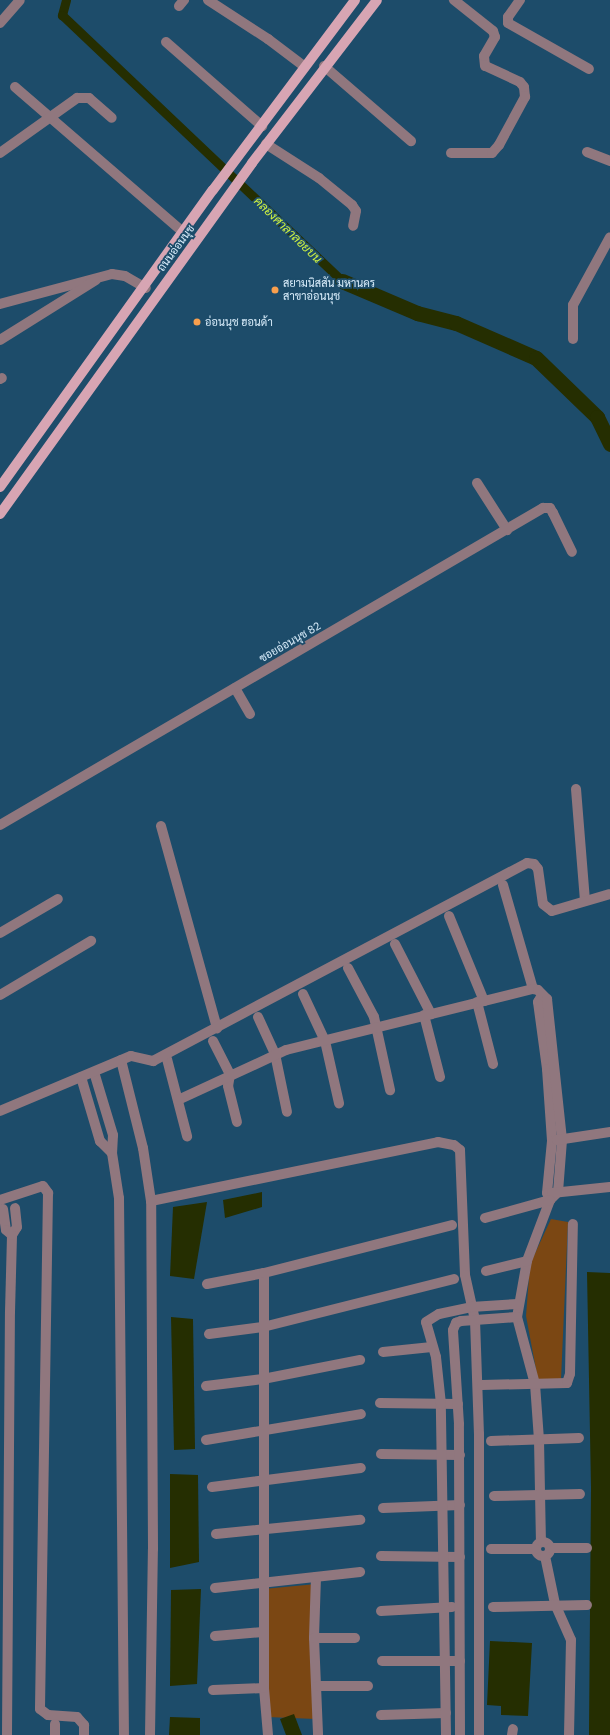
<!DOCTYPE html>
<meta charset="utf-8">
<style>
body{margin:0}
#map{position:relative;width:610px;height:1735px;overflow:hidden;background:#1d4c6a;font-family:"IBM Plex Sans",Sarabun,sans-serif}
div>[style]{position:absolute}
.green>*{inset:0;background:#7b4713}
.water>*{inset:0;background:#252e01}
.canal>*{height:9px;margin:-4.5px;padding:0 4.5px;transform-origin:4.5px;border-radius:4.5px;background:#252e01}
.river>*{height:15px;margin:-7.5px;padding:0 7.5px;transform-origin:7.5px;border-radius:7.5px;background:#252e01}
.minor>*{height:10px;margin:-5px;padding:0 5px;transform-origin:5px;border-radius:5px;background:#90777e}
.minor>.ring{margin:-5px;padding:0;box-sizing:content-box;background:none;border:10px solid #90777e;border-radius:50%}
.major>*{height:10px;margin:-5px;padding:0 5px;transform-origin:5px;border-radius:5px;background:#d7a5b3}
.dots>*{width:11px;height:11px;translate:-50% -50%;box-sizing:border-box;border:2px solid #1d4c6a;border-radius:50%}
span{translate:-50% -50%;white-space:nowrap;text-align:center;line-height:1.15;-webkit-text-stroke:3.5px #1d4c6a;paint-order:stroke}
.street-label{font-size:11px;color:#d9edfb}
.poi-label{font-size:11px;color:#d9edfb}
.left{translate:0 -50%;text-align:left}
.water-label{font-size:12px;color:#d0f340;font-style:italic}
</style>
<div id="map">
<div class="green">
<i style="clip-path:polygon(551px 1219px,568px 1222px,561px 1379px,538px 1380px,526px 1316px,530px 1264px)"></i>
<i style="clip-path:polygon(316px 1584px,316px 1719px,267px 1717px,264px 1589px)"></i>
</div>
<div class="water">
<i style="clip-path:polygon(262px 1192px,262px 1207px,225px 1218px,223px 1200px)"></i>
<i style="clip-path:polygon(207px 1202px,194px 1279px,170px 1276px,173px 1207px)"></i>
<i style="clip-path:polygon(587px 1272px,610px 1273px,610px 1735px,589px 1735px,591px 1488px)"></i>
<i style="clip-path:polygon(171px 1317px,193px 1319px,195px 1449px,174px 1450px)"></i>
<i style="clip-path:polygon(170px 1474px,198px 1475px,199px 1562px,170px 1568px)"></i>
<i style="clip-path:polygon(201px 1589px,197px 1684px,170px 1686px,171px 1590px)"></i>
<i style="clip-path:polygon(490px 1641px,532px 1643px,528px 1716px,501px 1715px,501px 1706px,487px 1705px)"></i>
<i style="clip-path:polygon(294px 1714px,302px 1735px,286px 1735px,280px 1719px)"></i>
<i style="clip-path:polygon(170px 1717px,200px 1718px,200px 1735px,169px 1735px)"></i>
</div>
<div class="canal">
<i style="left:66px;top:0;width:16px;rotate:105deg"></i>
<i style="left:62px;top:15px;width:386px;rotate:43.5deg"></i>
</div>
<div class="river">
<i style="left:342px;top:281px;width:82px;rotate:23.1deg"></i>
<i style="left:417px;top:313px;width:40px;rotate:14.4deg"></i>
<i style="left:456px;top:323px;width:87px;rotate:23.6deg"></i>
<i style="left:536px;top:358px;width:85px;rotate:44deg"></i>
<i style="left:597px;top:417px;width:30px;rotate:64deg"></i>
</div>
<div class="minor">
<i style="left:208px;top:0;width:72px;rotate:33deg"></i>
<i style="left:268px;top:39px;width:46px;rotate:37.1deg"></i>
<i style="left:520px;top:0;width:21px;rotate:125deg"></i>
<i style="left:508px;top:17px;width:6px;rotate:90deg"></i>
<i style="left:508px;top:23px;width:93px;rotate:29.6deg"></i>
<i style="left:179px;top:6px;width:8px;rotate:-50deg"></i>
<i style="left:0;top:23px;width:30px;rotate:-49deg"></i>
<i style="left:166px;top:42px;width:128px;rotate:41.2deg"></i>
<i style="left:324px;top:66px;width:115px;rotate:40.8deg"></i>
<i style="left:15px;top:87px;width:223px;rotate:40.8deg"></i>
<i style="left:266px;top:144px;width:63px;rotate:32.7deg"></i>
<i style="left:319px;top:178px;width:43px;rotate:39.3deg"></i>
<i style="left:352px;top:205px;width:7px;rotate:56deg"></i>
<i style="left:356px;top:211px;width:15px;rotate:101deg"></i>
<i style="left:587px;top:152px;width:25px;rotate:21deg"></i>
<i style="left:0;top:153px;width:95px;rotate:-35.5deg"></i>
<i style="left:77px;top:98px;width:12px"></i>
<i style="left:89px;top:98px;width:30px;rotate:41deg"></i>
<i style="left:451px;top:153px;width:41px"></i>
<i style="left:492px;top:153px;width:11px;rotate:-49deg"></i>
<i style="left:499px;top:145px;width:55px;rotate:-61.6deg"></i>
<i style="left:525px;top:97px;width:10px;rotate:-96deg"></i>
<i style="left:524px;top:87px;width:6px;rotate:-129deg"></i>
<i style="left:520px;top:82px;width:38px;rotate:-155deg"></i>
<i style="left:485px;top:66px;width:10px;rotate:-96deg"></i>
<i style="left:484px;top:56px;width:22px;rotate:-60deg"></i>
<i style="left:495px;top:37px;width:6px;rotate:-108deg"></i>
<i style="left:493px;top:31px;width:50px;rotate:-141.5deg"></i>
<i style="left:0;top:304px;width:116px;rotate:-15deg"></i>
<i style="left:112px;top:274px;width:13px;rotate:9deg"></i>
<i style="left:125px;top:276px;width:24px;rotate:30deg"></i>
<i style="left:573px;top:339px;width:34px;rotate:-90deg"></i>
<i style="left:573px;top:305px;width:77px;rotate:-61.4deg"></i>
<i style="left:0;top:340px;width:113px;rotate:-32deg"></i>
<i style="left:0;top:379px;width:2px;rotate:-27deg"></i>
<i style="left:477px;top:483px;width:56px;rotate:57.4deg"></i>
<i style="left:235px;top:688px;width:30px;rotate:60deg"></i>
<i style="left:576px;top:789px;width:112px;rotate:85.4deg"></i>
<i style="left:0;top:825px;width:629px;rotate:-30.28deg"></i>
<i style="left:543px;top:508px;width:7px"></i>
<i style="left:550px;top:508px;width:6px;rotate:59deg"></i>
<i style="left:553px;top:513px;width:43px;rotate:64deg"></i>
<i style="left:161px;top:826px;width:210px;rotate:74.5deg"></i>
<i style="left:503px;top:885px;width:108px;rotate:73.9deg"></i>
<i style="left:449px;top:916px;width:92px;rotate:67.6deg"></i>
<i style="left:0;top:933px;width:67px;rotate:-30.4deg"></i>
<i style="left:395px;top:944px;width:79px;rotate:62.8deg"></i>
<i style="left:348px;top:968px;width:55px;rotate:62deg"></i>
<i style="left:374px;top:1017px;width:75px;rotate:77.6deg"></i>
<i style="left:303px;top:994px;width:52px;rotate:64.9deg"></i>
<i style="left:325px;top:1041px;width:64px;rotate:77.3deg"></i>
<i style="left:0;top:995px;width:106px;rotate:-30.7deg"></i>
<i style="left:542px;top:995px;width:8px;rotate:120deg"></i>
<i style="left:538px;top:1002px;width:68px;rotate:82.3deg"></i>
<i style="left:547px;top:1069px;width:72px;rotate:86deg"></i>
<i style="left:552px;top:1141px;width:52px;rotate:95.5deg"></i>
<i style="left:547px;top:1193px;width:8px;rotate:67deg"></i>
<i style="left:477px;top:1002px;width:64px;rotate:75.5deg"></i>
<i style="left:424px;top:1015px;width:64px;rotate:75.5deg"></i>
<i style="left:258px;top:1017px;width:41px;rotate:65.3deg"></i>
<i style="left:275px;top:1054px;width:59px;rotate:78.3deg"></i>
<i style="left:213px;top:1041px;width:37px;rotate:63deg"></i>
<i style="left:230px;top:1074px;width:12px;rotate:99deg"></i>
<i style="left:228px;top:1086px;width:37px;rotate:76deg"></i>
<i style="left:167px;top:1059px;width:80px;rotate:75.4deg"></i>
<i style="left:121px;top:1060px;width:91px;rotate:76deg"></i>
<i style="left:143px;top:1148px;width:54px;rotate:81.4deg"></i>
<i style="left:151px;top:1201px;width:293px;rotate:-11.6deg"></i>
<i style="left:438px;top:1142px;width:16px;rotate:11deg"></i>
<i style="left:454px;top:1145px;width:8px;rotate:40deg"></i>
<i style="left:460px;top:1150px;width:125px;rotate:87.7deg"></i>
<i style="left:465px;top:1275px;width:46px;rotate:77.5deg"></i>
<i style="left:475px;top:1320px;width:114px;rotate:88deg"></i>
<i style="left:479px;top:1434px;width:301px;rotate:90deg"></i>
<i style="left:94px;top:1072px;width:66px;rotate:73.2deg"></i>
<i style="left:113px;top:1135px;width:18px;rotate:93deg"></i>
<i style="left:112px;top:1153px;width:46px;rotate:81.2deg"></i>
<i style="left:119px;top:1198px;width:537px;rotate:89.47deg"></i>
<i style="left:81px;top:1077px;width:67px;rotate:73.5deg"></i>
<i style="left:100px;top:1141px;width:17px;rotate:45deg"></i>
<i style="left:178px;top:1100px;width:119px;rotate:-24.8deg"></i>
<i style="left:286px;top:1050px;width:254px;rotate:-13.9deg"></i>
<i style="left:533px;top:989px;width:5px;rotate:11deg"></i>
<i style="left:538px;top:990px;width:13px;rotate:45deg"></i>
<i style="left:547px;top:999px;width:142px;rotate:83.9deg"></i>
<i style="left:562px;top:1140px;width:52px;rotate:94.4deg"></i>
<i style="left:558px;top:1192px;width:11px;rotate:135deg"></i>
<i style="left:550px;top:1200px;width:65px;rotate:110.7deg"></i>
<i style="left:527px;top:1261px;width:57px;rotate:100.1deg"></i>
<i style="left:517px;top:1317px;width:69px;rotate:75deg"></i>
<i style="left:535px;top:1384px;width:56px;rotate:85.9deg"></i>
<i style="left:539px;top:1440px;width:102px;rotate:88.9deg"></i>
<i style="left:0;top:1111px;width:142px;rotate:-22.8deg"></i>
<i style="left:131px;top:1056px;width:23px;rotate:13deg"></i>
<i style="left:153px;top:1061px;width:423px;rotate:-27.9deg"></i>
<i style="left:527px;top:863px;width:7px;rotate:8deg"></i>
<i style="left:534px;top:864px;width:6px;rotate:51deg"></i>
<i style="left:538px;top:869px;width:35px;rotate:82deg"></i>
<i style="left:543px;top:904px;width:11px;rotate:38deg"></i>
<i style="left:552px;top:911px;width:60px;rotate:-16.3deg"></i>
<i style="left:557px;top:1140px;width:54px;rotate:-8.6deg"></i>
<i style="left:552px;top:1193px;width:58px;rotate:-5.9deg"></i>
<i style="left:0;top:1200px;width:45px;rotate:-18deg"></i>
<i style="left:43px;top:1186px;width:9px;rotate:54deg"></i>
<i style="left:48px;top:1193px;width:516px;rotate:90.89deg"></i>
<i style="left:40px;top:1709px;width:10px;rotate:37deg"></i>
<i style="left:48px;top:1715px;width:29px;rotate:4deg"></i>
<i style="left:77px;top:1717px;width:11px;rotate:49deg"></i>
<i style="left:84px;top:1725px;width:10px;rotate:90deg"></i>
<i style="left:3px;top:1209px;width:21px;rotate:82deg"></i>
<i style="left:6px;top:1230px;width:8px;rotate:40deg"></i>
<i style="left:485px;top:1218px;width:67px;rotate:-15.5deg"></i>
<i style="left:486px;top:1271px;width:42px;rotate:-13.7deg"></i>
<i style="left:207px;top:1284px;width:58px;rotate:-10.9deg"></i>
<i style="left:209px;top:1334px;width:54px;rotate:-7.4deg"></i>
<i style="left:263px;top:1327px;width:197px;rotate:-14.1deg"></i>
<i style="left:383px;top:1352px;width:49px;rotate:-5.8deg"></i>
<i style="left:482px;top:1385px;width:85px;rotate:-1.3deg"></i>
<i style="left:567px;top:1383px;width:9px;rotate:-72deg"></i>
<i style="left:570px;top:1374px;width:150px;rotate:-88.9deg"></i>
<i style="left:206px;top:1386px;width:57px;rotate:-7deg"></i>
<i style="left:263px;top:1379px;width:99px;rotate:-11.1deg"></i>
<i style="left:380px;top:1403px;width:78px;rotate:0.7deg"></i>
<i style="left:206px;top:1440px;width:157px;rotate:-9.5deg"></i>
<i style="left:491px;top:1441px;width:88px;rotate:-2deg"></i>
<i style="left:381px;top:1454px;width:79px;rotate:0.7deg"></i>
<i style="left:212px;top:1487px;width:150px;rotate:-7.3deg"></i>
<i style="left:494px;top:1496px;width:86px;rotate:-1.3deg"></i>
<i style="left:383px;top:1508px;width:77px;rotate:-2.2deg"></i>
<i style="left:216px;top:1534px;width:145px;rotate:-5.6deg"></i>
<i class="ring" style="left:536px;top:1542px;width:4px;height:4px"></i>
<i style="left:550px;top:1548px;width:37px"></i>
<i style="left:491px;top:1549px;width:45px"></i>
<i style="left:381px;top:1556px;width:79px;rotate:0.7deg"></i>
<i style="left:545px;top:1556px;width:49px;rotate:78.2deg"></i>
<i style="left:555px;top:1604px;width:39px;rotate:66deg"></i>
<i style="left:571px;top:1640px;width:95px;rotate:91.2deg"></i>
<i style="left:316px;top:1577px;width:61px;rotate:91.9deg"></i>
<i style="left:314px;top:1638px;width:97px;rotate:87.6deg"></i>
<i style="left:215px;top:1588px;width:146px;rotate:-6.3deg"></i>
<i style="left:493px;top:1607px;width:94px;rotate:-1.2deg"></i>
<i style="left:381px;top:1611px;width:71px;rotate:-3.2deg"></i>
<i style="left:215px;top:1636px;width:48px;rotate:-4.8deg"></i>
<i style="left:314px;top:1638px;width:41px"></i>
<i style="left:382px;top:1661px;width:78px"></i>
<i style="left:318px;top:1686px;width:50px"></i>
<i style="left:213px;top:1690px;width:51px;rotate:-2.2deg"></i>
<i style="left:381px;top:1715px;width:65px;rotate:-1.8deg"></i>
<i style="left:55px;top:1724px;width:11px;rotate:90deg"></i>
<i style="left:7px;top:1735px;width:423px;rotate:-89.6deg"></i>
<i style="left:10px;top:1312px;width:77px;rotate:-88.5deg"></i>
<i style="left:12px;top:1235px;width:9px;rotate:-58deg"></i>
<i style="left:17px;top:1227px;width:19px;rotate:-96deg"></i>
<i style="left:150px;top:1735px;width:186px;rotate:-89.1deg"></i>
<i style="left:153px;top:1549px;width:348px;rotate:-90.3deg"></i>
<i style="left:268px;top:1735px;width:47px;rotate:-94.9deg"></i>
<i style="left:264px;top:1688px;width:415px;rotate:-90deg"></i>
<i style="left:264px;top:1273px;width:194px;rotate:-14.3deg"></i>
<i style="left:446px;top:1735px;width:331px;rotate:-90.9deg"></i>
<i style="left:441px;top:1404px;width:47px;rotate:-96.1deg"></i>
<i style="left:436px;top:1357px;width:36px;rotate:-106deg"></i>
<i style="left:426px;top:1322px;width:15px;rotate:-32deg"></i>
<i style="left:439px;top:1314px;width:33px;rotate:-12deg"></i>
<i style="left:471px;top:1307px;width:47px;rotate:-3.7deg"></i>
<i style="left:460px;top:1735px;width:311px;rotate:-90.2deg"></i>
<i style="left:459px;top:1424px;width:94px;rotate:-93.7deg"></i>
<i style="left:453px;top:1330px;width:8px;rotate:-67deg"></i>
<i style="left:456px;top:1323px;width:5px;rotate:-22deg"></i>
<i style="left:461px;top:1321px;width:56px;rotate:-4.1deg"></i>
<i style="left:512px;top:1735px;width:6px;rotate:-81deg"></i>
</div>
<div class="major">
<i style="left:0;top:487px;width:365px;rotate:-54.4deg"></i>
<i style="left:213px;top:190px;width:237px;rotate:-53.2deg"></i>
<i style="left:0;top:514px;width:432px;rotate:-54.3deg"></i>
<i style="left:252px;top:163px;width:205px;rotate:-52.5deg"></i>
</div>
<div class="dots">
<i style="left:275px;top:290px;background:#f99f4d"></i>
<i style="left:197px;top:322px;background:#f99f4d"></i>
</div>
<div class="street-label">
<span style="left:176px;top:248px;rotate:-54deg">ถนนอ่อนนุช</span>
<span style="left:290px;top:642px;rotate:-30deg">ซอยอ่อนนุช 82</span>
</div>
<div class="poi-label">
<span class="left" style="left:283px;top:290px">สยามนิสสัน มหานคร<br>สาขาอ่อนนุช</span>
<span class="left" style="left:205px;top:322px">อ่อนนุช ฮอนด้า</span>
</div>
<div class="water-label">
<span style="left:288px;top:230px;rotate:44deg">คลองศาลาลอยบน</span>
</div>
</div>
